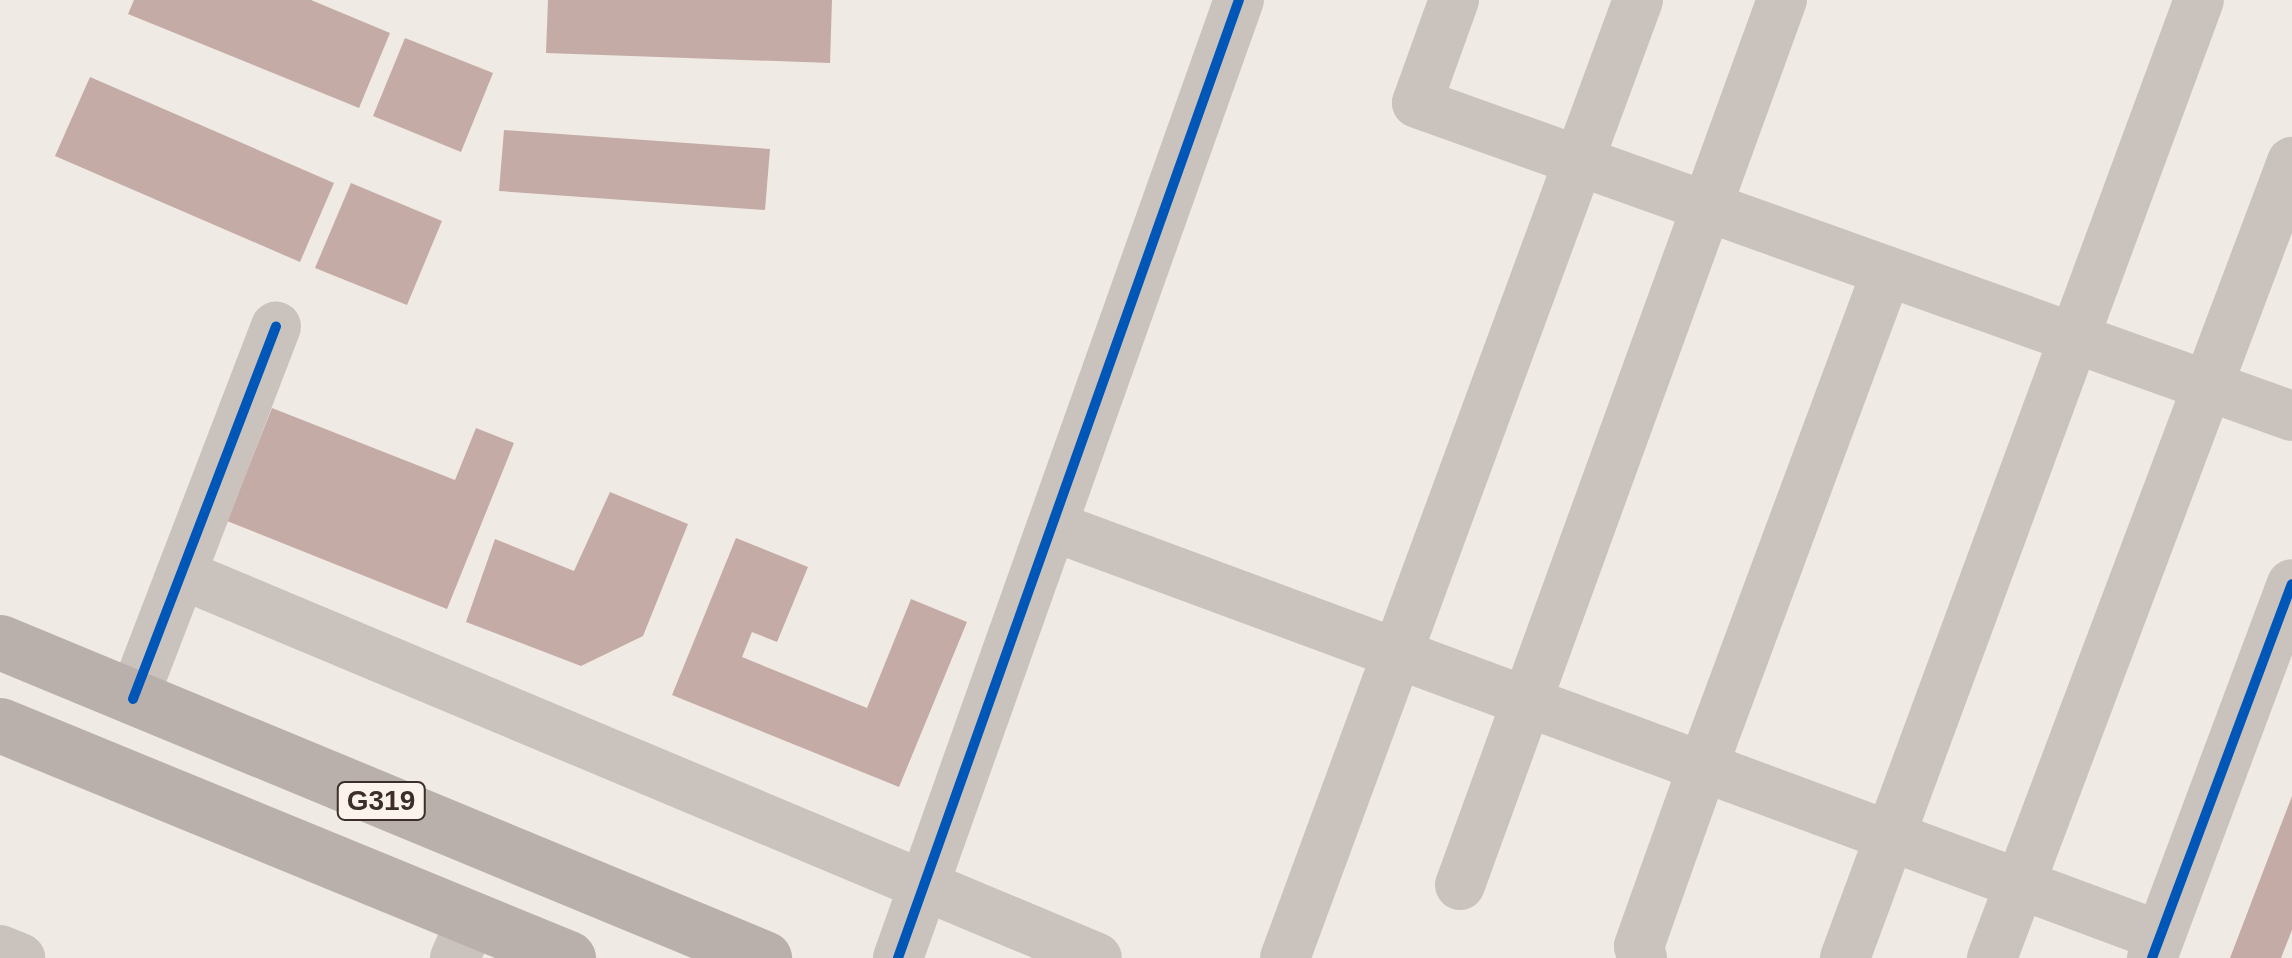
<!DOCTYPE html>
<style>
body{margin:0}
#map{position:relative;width:2292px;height:958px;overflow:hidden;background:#f0eae5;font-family:Helvetica,sans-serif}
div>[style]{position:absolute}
.building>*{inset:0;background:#c5aba5}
.minor>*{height:50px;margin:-25px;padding:0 25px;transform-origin:25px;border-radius:25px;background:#cac2bd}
.major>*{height:55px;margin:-27.5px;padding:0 27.5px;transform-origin:27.5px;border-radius:27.5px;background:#b9b0ac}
.cycleway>*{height:10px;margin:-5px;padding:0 5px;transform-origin:5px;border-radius:5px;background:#0057b8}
span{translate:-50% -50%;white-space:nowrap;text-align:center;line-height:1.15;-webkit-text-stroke:8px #fcf3ed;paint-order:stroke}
.shield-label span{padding:2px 8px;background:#fcf3ed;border:2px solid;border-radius:8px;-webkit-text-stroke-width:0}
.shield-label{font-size:28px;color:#3c2e2a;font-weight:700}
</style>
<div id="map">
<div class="building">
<i style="clip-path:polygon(134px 0,311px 0,390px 33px,359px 108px,128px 14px)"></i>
<i style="clip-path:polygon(548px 0,832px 0,830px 63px,546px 53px)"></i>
<i style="clip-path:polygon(405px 38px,493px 73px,461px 152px,373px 116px)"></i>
<i style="clip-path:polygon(90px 77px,334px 183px,300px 262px,55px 156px)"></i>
<i style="clip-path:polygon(504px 130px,770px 149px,765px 210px,499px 191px)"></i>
<i style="clip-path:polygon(351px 183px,442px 221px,407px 305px,315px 268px)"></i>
<i style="clip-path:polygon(272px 408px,455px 480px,476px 428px,514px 443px,447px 609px,227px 521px)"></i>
<i style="clip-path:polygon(610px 492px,688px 524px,643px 636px,581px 666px,466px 622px,495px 539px,574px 571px)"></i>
<i style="clip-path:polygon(736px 538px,808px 567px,777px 642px,752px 632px,742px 657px,867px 708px,911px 599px,967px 622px,899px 787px,672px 695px)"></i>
<i style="clip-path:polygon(2292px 796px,2292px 930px,2281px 958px,2230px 958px)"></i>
</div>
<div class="minor">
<i style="left:1454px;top:0;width:109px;rotate:109.8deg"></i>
<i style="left:1417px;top:103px;width:929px;rotate:19.68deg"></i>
<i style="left:1052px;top:526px;width:1181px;rotate:20.31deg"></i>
<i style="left:181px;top:574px;width:993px;rotate:22.74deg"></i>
<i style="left:133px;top:699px;width:399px;rotate:-69deg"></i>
<i style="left:1460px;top:885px;width:942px;rotate:-70.01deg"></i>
<i style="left:0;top:950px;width:22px;rotate:22deg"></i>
<i style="left:455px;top:958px;width:43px;rotate:-66.4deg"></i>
<i style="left:898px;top:958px;width:1017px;rotate:-70.41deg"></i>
<i style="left:1285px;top:958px;width:1021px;rotate:-69.77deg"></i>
<i style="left:1642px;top:958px;width:12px;rotate:-104deg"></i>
<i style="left:1639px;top:946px;width:191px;rotate:-70.4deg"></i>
<i style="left:1703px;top:766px;width:528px;rotate:-69.61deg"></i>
<i style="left:1845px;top:958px;width:1021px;rotate:-69.72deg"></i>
<i style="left:1992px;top:958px;width:851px;rotate:-69.35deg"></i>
<i style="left:2152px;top:958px;width:399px;rotate:-69.5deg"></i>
</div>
<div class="major">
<i style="left:0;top:642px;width:827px;rotate:22.47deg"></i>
<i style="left:0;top:725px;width:614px;rotate:22.3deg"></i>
</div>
<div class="cycleway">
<i style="left:133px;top:699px;width:399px;rotate:-69deg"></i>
<i style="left:898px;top:958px;width:1017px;rotate:-70.41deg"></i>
<i style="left:2152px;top:958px;width:399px;rotate:-69.5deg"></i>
</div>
<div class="shield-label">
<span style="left:381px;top:801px">G319</span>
</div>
</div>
